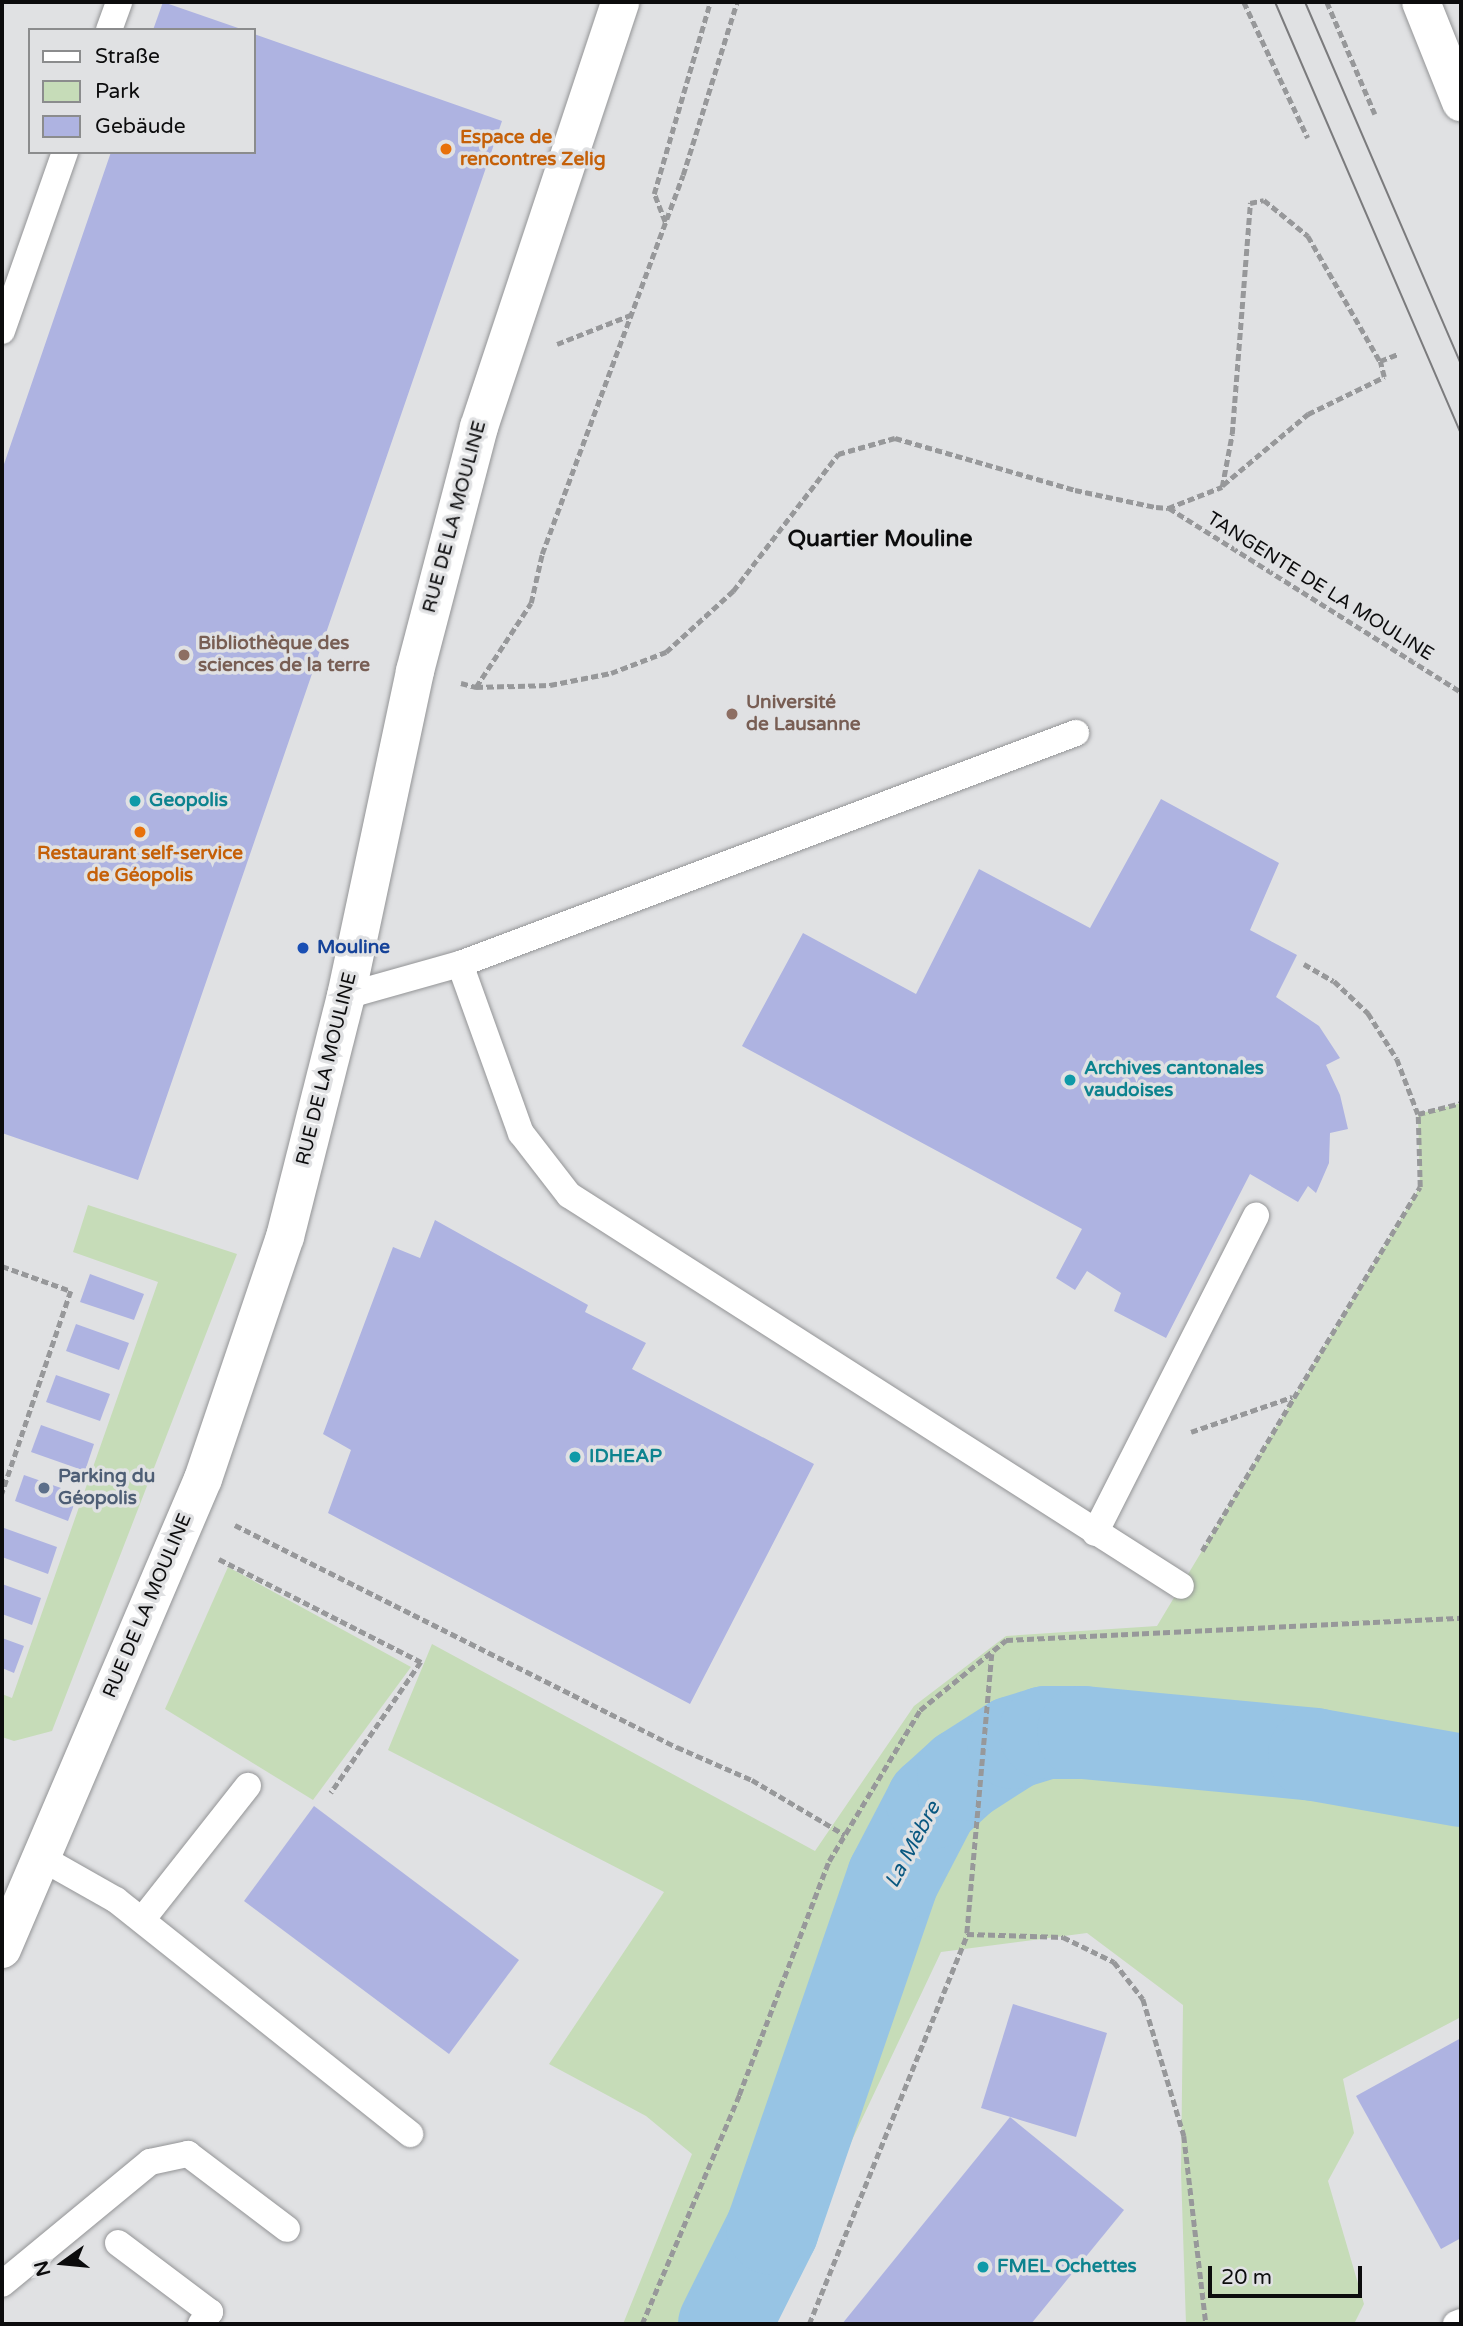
<!DOCTYPE html>
<meta charset="utf-8">
<style>
body{margin:0}
#map{position:relative;width:1463px;height:2326px;overflow:hidden;background:#e0e1e3;font-family:"Varela Round",sans-serif}
div>[style]{position:absolute}
.green>*{inset:0;background:#c6dcb8}
.river>*{height:93px;margin:-46.5px;padding:0 46.5px;transform-origin:46.5px;border-radius:46.5px;background:#97c4e4}
.building>*{inset:0;background:#aeb3e1}
.path>*{height:4.5px;margin-top:-2.25px;transform-origin:0;background:repeating-linear-gradient(90deg,#97989a 0 7px,transparent 0 10.5px)}
.roads{filter:drop-shadow(0 0 2px #939496) drop-shadow(0 0 2px #939496)}
.lane>*{height:26px;margin:-13px;padding:0 13px;transform-origin:13px;border-radius:13px;background:#fff}
.secondary>*{height:38px;margin:-19px;padding:0 19px;transform-origin:19px;border-radius:19px;background:#fff}
.tram>*{height:2px;margin:-1px;padding:0 1px;transform-origin:1px;border-radius:1px;background:#7b7b7d}
.dots>*{width:19px;height:19px;translate:-50% -50%;box-sizing:border-box;border:4px solid #e0e1e3;border-radius:50%}
span{translate:-50% -50%;white-space:nowrap;text-align:center;line-height:1.15;-webkit-text-stroke:7px #e0e1e3;paint-order:stroke}
.food-label{font-size:19px;color:#c56008;font-weight:700}
.left{translate:0 -50%;text-align:left}
.street-label{font-size:19px;color:#0c0c0d}
.education-label{font-size:19px;color:#785e54;font-weight:700}
.culture-label{font-size:19px;color:#0d838f;font-weight:700}
.transit-label{font-size:19px;color:#164399;font-weight:700}
.service-label{font-size:19px;color:#4e5e75;font-weight:700}
.water-label{font-size:21px;color:#0a5881;font-style:italic}
.quarter-label{font-size:23px;color:#0c0c0d;font-weight:700}
.frame{position:absolute;inset:0;border:4px solid #0c0c0d;pointer-events:none}
.legend{position:absolute;left:28px;top:28px;width:228px;height:126px;box-sizing:border-box;background:#e0e1e3;border:2px solid #8b8c8d;margin:0;padding:9px 12px;list-style:none;font-size:21px;color:#0c0c0d}
.legend li{display:flex;align-items:center;gap:14px;height:35px}
.legend b{width:35px;border:2px solid #8b8c8d}
.north{position:absolute;left:28px;top:2228px;width:70px;height:70px;-webkit-text-stroke:5px #e0e1e3;paint-order:stroke;rotate:255deg;font-size:19px;font-weight:700;line-height:28px;text-align:center;color:#0c0c0d}
.north::after{content:'';display:block;margin:auto;width:24px;height:32px;background:#0c0c0d;clip-path:polygon(50% 0,100% 100%,50% 72%,0 100%)}
.scale{position:absolute;left:1208px;top:2266px;width:154px;height:32px;box-sizing:border-box;border:4px solid #0c0c0d;border-top:0;padding-left:9px;font-size:21px;line-height:24px;white-space:nowrap;color:#0c0c0d;-webkit-text-stroke:5px #e0e1e3;paint-order:stroke}
</style>
<div id="map">
<div class="green">
<i style="clip-path:polygon(1461px 1103px,1461px 2017px,1343px 2079px,1354px 2133px,1328px 2181px,1364px 2304px,1354px 2324px,1186px 2324px,1181px 2172px,1183px 2005px,1087px 1933px,941px 1952px,765px 2324px,623px 2324px,692px 2154px,646px 2116px,549px 2064px,664px 1892px,388px 1750px,432px 1644px,815px 1851px,914px 1706px,1006px 1636px,1157px 1626px,1420px 1187px,1418px 1114px)"></i>
<i style="clip-path:polygon(88px 1205px,237px 1254px,52px 1731px,14px 1741px,2px 1737px,2px 1694px,12px 1698px,158px 1282px,73px 1252px)"></i>
<i style="clip-path:polygon(228px 1567px,411px 1667px,313px 1800px,165px 1709px)"></i>
</div>
<div class="river">
<i style="left:724px;top:2324px;width:107px;rotate:-63.4deg"></i>
<i style="left:772px;top:2228px;width:371px;rotate:-71deg"></i>
<i style="left:893px;top:1877px;width:85px;rotate:-62.5deg"></i>
<i style="left:932px;top:1802px;width:42px;rotate:-42.1deg"></i>
<i style="left:963px;top:1774px;width:59px;rotate:-32.6deg"></i>
<i style="left:1013px;top:1742px;width:34px;rotate:-17deg"></i>
<i style="left:1045px;top:1732px;width:38px"></i>
<i style="left:1083px;top:1732px;width:232px;rotate:5.4deg"></i>
<i style="left:1314px;top:1754px;width:149px;rotate:10deg"></i>
</div>
<div class="building">
<i style="clip-path:polygon(163px 2px,241px 29px,241px 30px,153px 30px)"></i>
<i style="clip-path:polygon(254px 34px,502px 121px,138px 1180px,2px 1133px,2px 470px,111px 152px,254px 152px)"></i>
<i style="clip-path:polygon(1161px 799px,1279px 863px,1250px 930px,1297px 955px,1276px 997px,1319px 1026px,1340px 1058px,1326px 1065px,1340px 1095px,1348px 1129px,1330px 1133px,1329px 1163px,1316px 1193px,1308px 1186px,1298px 1202px,1250px 1174px,1166px 1338px,1114px 1311px,1121px 1293px,1087px 1271px,1075px 1290px,1056px 1278px,1082px 1229px,742px 1046px,803px 933px,916px 994px,979px 869px,1090px 928px)"></i>
<i style="clip-path:polygon(435px 1220px,588px 1305px,585px 1312px,646px 1343px,632px 1369px,814px 1464px,690px 1704px,328px 1513px,351px 1450px,323px 1434px,393px 1247px,420px 1258px)"></i>
<i style="clip-path:polygon(90px 1274px,144px 1294px,134px 1320px,80px 1302px)"></i>
<i style="clip-path:polygon(76px 1324px,129px 1343px,119px 1370px,66px 1351px)"></i>
<i style="clip-path:polygon(56px 1375px,110px 1394px,100px 1421px,46px 1402px)"></i>
<i style="clip-path:polygon(41px 1425px,94px 1444px,85px 1471px,31px 1452px)"></i>
<i style="clip-path:polygon(24px 1475px,78px 1494px,68px 1521px,15px 1501px)"></i>
<i style="clip-path:polygon(4px 1528px,57px 1547px,48px 1574px,2px 1557px)"></i>
<i style="clip-path:polygon(2px 1584px,41px 1598px,32px 1625px,2px 1614px)"></i>
<i style="clip-path:polygon(2px 1638px,24px 1646px,14px 1673px,2px 1668px)"></i>
<i style="clip-path:polygon(314px 1806px,519px 1960px,449px 2054px,244px 1901px)"></i>
<i style="clip-path:polygon(1013px 2004px,1107px 2033px,1076px 2137px,981px 2108px)"></i>
<i style="clip-path:polygon(1461px 2038px,1461px 2238px,1441px 2249px,1356px 2096px)"></i>
<i style="clip-path:polygon(1010px 2117px,1124px 2210px,1031px 2324px,842px 2324px)"></i>
</div>
<div class="path">
<i style="left:1244px;top:2px;width:150px;rotate:64.8deg"></i>
<i style="left:1327px;top:2px;width:122px;rotate:66.8deg"></i>
<i style="left:665px;top:222px;width:30px;rotate:-111deg"></i>
<i style="left:654px;top:194px;width:200px;rotate:-73.7deg"></i>
<i style="left:557px;top:344px;width:82px;rotate:-21.5deg"></i>
<i style="left:1223px;top:485px;width:111px;rotate:-39.9deg"></i>
<i style="left:1308px;top:414px;width:85px;rotate:-26deg"></i>
<i style="left:1384px;top:377px;width:16px;rotate:-104deg"></i>
<i style="left:1169px;top:508px;width:345px;rotate:32.2deg"></i>
<i style="left:461px;top:683px;width:16px;rotate:15deg"></i>
<i style="left:476px;top:687px;width:74px;rotate:-1.5deg"></i>
<i style="left:550px;top:685px;width:62px;rotate:-11.1deg"></i>
<i style="left:611px;top:673px;width:59px;rotate:-20.9deg"></i>
<i style="left:666px;top:652px;width:91px;rotate:-42.3deg"></i>
<i style="left:733px;top:591px;width:173px;rotate:-52.5deg"></i>
<i style="left:838px;top:454px;width:59px;rotate:-15.7deg"></i>
<i style="left:895px;top:438px;width:187px;rotate:16.1deg"></i>
<i style="left:1075px;top:490px;width:83px;rotate:11.9deg"></i>
<i style="left:1156px;top:507px;width:12px;rotate:5deg"></i>
<i style="left:1168px;top:508px;width:58px;rotate:-21.3deg"></i>
<i style="left:1222px;top:487px;width:54px;rotate:-79.3deg"></i>
<i style="left:1232px;top:434px;width:232px;rotate:-85.5deg"></i>
<i style="left:1250px;top:203px;width:14px;rotate:-12deg"></i>
<i style="left:1264px;top:200px;width:57px;rotate:39.3deg"></i>
<i style="left:1308px;top:236px;width:144px;rotate:60.1deg"></i>
<i style="left:1380px;top:361px;width:19px;rotate:-21deg"></i>
<i style="left:476px;top:687px;width:100px;rotate:-56.8deg"></i>
<i style="left:531px;top:603px;width:50px;rotate:-77.3deg"></i>
<i style="left:542px;top:554px;width:404px;rotate:-69.6deg"></i>
<i style="left:683px;top:175px;width:181px;rotate:-72.7deg"></i>
<i style="left:1304px;top:964px;width:34px;rotate:30deg"></i>
<i style="left:1334px;top:981px;width:47px;rotate:43.3deg"></i>
<i style="left:1368px;top:1013px;width:54px;rotate:57.8deg"></i>
<i style="left:1397px;top:1059px;width:59px;rotate:69.1deg"></i>
<i style="left:2px;top:1266px;width:73px;rotate:19.9deg"></i>
<i style="left:71px;top:1291px;width:214px;rotate:108.8deg"></i>
<i style="left:1191px;top:1432px;width:107px;rotate:-19.1deg"></i>
<i style="left:235px;top:1525px;width:495px;rotate:26.7deg"></i>
<i style="left:677px;top:1747px;width:82px;rotate:23.7deg"></i>
<i style="left:752px;top:1780px;width:108px;rotate:30.6deg"></i>
<i style="left:1202px;top:1551px;width:424px;rotate:-59.1deg"></i>
<i style="left:1420px;top:1187px;width:73px;rotate:-91.6deg"></i>
<i style="left:1418px;top:1114px;width:44px;rotate:-14.3deg"></i>
<i style="left:219px;top:1559px;width:227px;rotate:27deg"></i>
<i style="left:421px;top:1662px;width:159px;rotate:124.5deg"></i>
<i style="left:992px;top:1654px;width:281px;rotate:95.1deg"></i>
<i style="left:967px;top:1934px;width:96px;rotate:1.8deg"></i>
<i style="left:1063px;top:1937px;width:57px;rotate:26.1deg"></i>
<i style="left:1114px;top:1962px;width:47px;rotate:51.9deg"></i>
<i style="left:1143px;top:1999px;width:143px;rotate:73.3deg"></i>
<i style="left:1184px;top:2136px;width:189px;rotate:83.3deg"></i>
<i style="left:642px;top:2324px;width:249px;rotate:-67deg"></i>
<i style="left:739px;top:2095px;width:251px;rotate:-69deg"></i>
<i style="left:829px;top:1861px;width:176px;rotate:-58.9deg"></i>
<i style="left:920px;top:1710px;width:111px;rotate:-39.1deg"></i>
<i style="left:1006px;top:1640px;width:456px;rotate:-2.8deg"></i>
<i style="left:809px;top:2324px;width:421px;rotate:-67.9deg"></i>
</div>
<div class="roads">
<div class="lane">
<i style="left:109px;top:30px;width:30px;rotate:-70deg"></i>
<i style="left:2px;top:331px;width:190px;rotate:-70.6deg"></i>
<i style="left:460px;top:964px;width:180px;rotate:70.2deg"></i>
<i style="left:521px;top:1133px;width:78px;rotate:52.3deg"></i>
<i style="left:569px;top:1195px;width:726px;rotate:32.57deg"></i>
<i style="left:346px;top:996px;width:118px;rotate:-15.7deg"></i>
<i style="left:460px;top:964px;width:658px;rotate:-20.56deg"></i>
<i style="left:1095px;top:1533px;width:356px;rotate:-63.1deg"></i>
<i style="left:40px;top:1857px;width:87px;rotate:29.5deg"></i>
<i style="left:116px;top:1900px;width:376px;rotate:38.5deg"></i>
<i style="left:142px;top:1920px;width:171px;rotate:-51.7deg"></i>
<i style="left:118px;top:2243px;width:115px;rotate:36.9deg"></i>
<i style="left:210px;top:2312px;width:15px;rotate:127deg"></i>
<i style="left:2px;top:2284px;width:192px;rotate:-39.5deg"></i>
<i style="left:150px;top:2162px;width:39px;rotate:-12deg"></i>
<i style="left:188px;top:2154px;width:124px;rotate:37.1deg"></i>
<i style="left:1456px;top:2324px;width:5px;rotate:-22deg"></i>
</div>
<div class="secondary">
<i style="left:1421px;top:2px;width:108px;rotate:68.2deg"></i>
<i style="left:2px;top:1949px;width:511px;rotate:-66.85deg"></i>
<i style="left:203px;top:1479px;width:256px;rotate:-71.3deg"></i>
<i style="left:285px;top:1237px;width:249px;rotate:-75.8deg"></i>
<i style="left:346px;top:996px;width:332px;rotate:-78deg"></i>
<i style="left:415px;top:671px;width:252px;rotate:-75.3deg"></i>
<i style="left:479px;top:427px;width:448px;rotate:-71.6deg"></i>
</div>
</div>
<div class="tram">
<i style="left:1275px;top:2px;width:470px;rotate:66.7deg"></i>
<i style="left:1305px;top:2px;width:394px;rotate:66.7deg"></i>
</div>
<div class="dots">
<i style="left:446px;top:149px;background:#e8710a"></i>
<i style="left:184px;top:655px;background:#8d6e63"></i>
<i style="left:732px;top:714px;background:#8d6e63"></i>
<i style="left:135px;top:801px;background:#0f9aa8"></i>
<i style="left:140px;top:832px;background:#e8710a"></i>
<i style="left:303px;top:948px;background:#1a4fb4"></i>
<i style="left:1070px;top:1080px;background:#0f9aa8"></i>
<i style="left:575px;top:1457px;background:#0f9aa8"></i>
<i style="left:44px;top:1488px;background:#5c6f8a"></i>
<i style="left:983px;top:2267px;background:#0f9aa8"></i>
</div>
<div class="food-label">
<span class="left" style="left:460px;top:149px">Espace de<br>rencontres Zelig</span>
<span style="left:140px;top:865px">Restaurant self-service<br>de Géopolis</span>
</div>
<div class="street-label">
<span style="left:455px;top:517px;rotate:-75deg">RUE DE LA MOULINE</span>
<span style="left:1320px;top:587px;rotate:32deg">TANGENTE DE LA MOULINE</span>
<span style="left:327px;top:1069px;rotate:-76deg">RUE DE LA MOULINE</span>
<span style="left:148px;top:1606px;rotate:-67deg">RUE DE LA MOULINE</span>
</div>
<div class="education-label">
<span class="left" style="left:198px;top:655px">Bibliothèque des<br>sciences de la terre</span>
<span class="left" style="left:746px;top:714px">Université<br>de Lausanne</span>
</div>
<div class="culture-label">
<span class="left" style="left:149px;top:801px">Geopolis</span>
<span class="left" style="left:1084px;top:1080px">Archives cantonales<br>vaudoises</span>
<span class="left" style="left:589px;top:1457px">IDHEAP</span>
<span class="left" style="left:997px;top:2267px">FMEL Ochettes</span>
</div>
<div class="transit-label">
<span class="left" style="left:317px;top:948px">Mouline</span>
</div>
<div class="service-label">
<span class="left" style="left:58px;top:1488px">Parking du<br>Géopolis</span>
</div>
<div class="water-label">
<span style="left:913px;top:1845px;rotate:-62deg">La Mèbre</span>
</div>
<div class="quarter-label">
<span style="left:880px;top:539px">Quartier Mouline</span>
</div>
<div class="frame"></div>
<ul class="legend">
<li><b style="height:9px;background:#fff"></b>Straße</li>
<li><b style="height:19px;background:#c6dcb8"></b>Park</li>
<li><b style="height:19px;background:#aeb3e1"></b>Gebäude</li>
</ul>
<div class="north">N</div>
<div class="scale">20 m</div>
</div>
